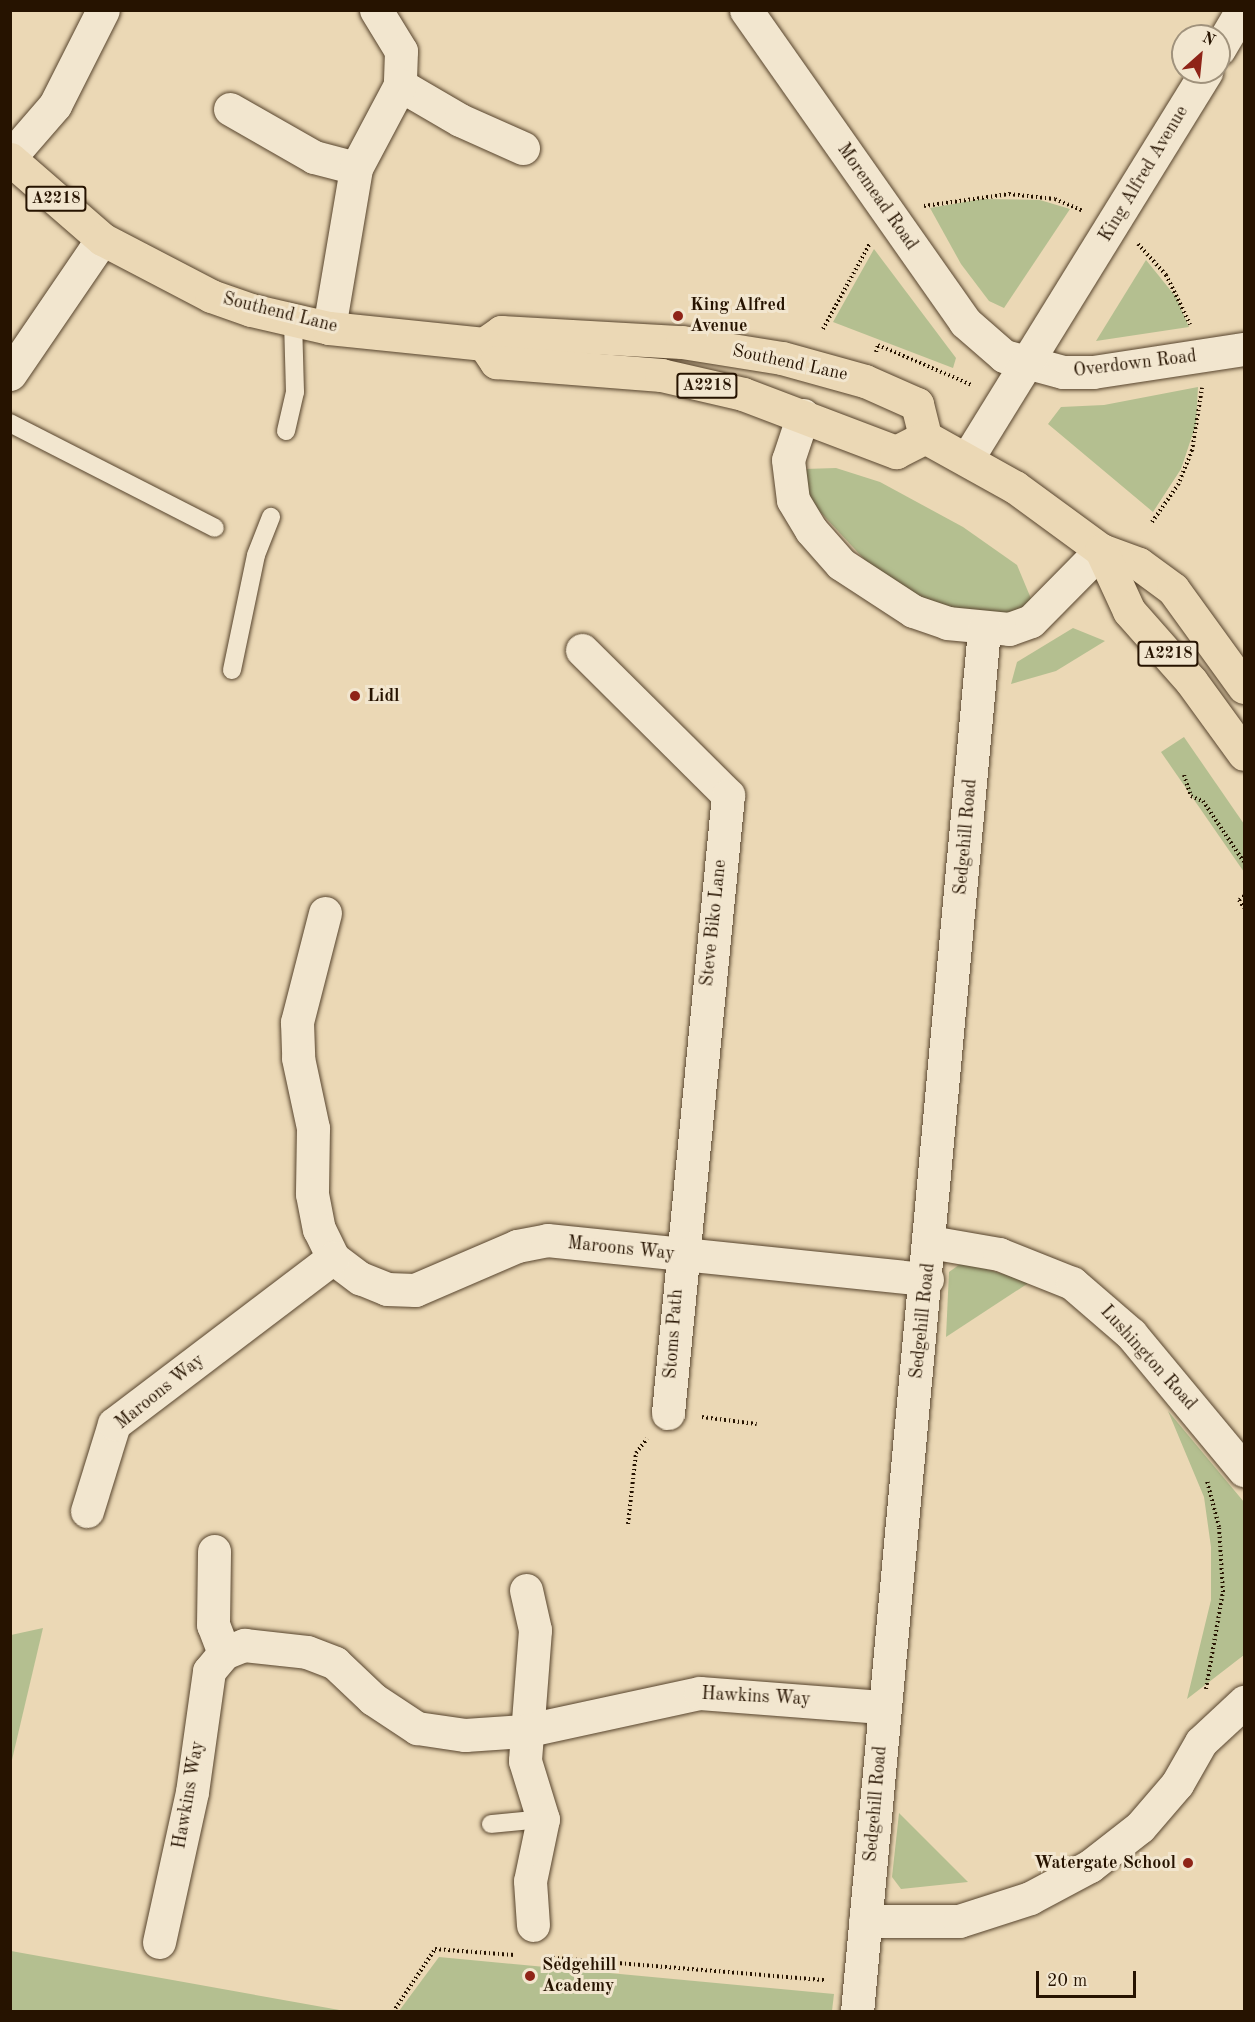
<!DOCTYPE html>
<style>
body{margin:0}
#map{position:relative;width:1255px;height:2022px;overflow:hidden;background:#ebd8b5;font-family:"Old Standard TT",serif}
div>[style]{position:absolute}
.green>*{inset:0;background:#b4bf90}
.path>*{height:4px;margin-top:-2px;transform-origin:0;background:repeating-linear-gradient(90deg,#261300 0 1.5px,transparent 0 4.5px)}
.roads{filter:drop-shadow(0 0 2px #57442d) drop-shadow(0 0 2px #57442d)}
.service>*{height:18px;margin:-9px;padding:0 9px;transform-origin:9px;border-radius:9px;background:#f2e6cf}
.minor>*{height:33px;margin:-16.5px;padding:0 16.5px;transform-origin:16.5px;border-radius:16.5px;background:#f2e6cf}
.primary>*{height:33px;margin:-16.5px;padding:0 16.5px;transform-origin:16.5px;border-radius:16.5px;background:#ebd8b5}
.dots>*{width:16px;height:16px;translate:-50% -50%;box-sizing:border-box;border:3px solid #f2e6cf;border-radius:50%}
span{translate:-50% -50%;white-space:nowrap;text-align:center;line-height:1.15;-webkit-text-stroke:6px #f2e6cf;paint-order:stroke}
.shield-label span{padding:2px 4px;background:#f2e6cf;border:2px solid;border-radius:4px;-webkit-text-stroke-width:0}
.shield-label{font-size:16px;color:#261300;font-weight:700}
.street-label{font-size:18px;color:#261300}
.poi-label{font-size:18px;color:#261300;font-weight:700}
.left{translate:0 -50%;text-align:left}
.right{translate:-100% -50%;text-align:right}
.frame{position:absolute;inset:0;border:12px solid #261300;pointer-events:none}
.north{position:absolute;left:1171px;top:24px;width:60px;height:60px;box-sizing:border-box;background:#f2e6cf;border:2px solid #a0927c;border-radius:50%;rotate:27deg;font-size:16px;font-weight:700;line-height:24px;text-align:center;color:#261300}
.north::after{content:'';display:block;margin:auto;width:21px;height:27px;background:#8f2418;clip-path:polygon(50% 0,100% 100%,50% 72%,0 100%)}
.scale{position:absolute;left:1036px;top:1971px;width:100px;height:27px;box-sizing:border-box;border:3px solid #261300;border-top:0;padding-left:8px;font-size:18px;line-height:21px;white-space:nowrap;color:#261300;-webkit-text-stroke:4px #f2e6cf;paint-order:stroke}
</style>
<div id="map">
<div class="green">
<i style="clip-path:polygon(982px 199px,1040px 200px,1070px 209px,1004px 308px,989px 301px,961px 264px,930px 208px)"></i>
<i style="clip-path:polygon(874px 249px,956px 358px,953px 368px,833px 322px)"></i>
<i style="clip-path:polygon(1146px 260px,1176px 297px,1189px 327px,1096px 341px)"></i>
<i style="clip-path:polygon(1198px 387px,1196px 424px,1181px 469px,1153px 512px,1048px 424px,1061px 407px,1104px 405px)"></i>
<i style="clip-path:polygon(836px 468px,880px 482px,963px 527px,1017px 565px,1032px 601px,1012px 613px,964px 613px,922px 599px,878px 574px,811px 502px,804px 469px)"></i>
<i style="clip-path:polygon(1073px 628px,1105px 641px,1056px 671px,1011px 684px,1017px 662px)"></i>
<i style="clip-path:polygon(1184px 737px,1244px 824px,1244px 872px,1161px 752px)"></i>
<i style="clip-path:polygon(963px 1262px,1030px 1282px,946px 1337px,949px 1272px)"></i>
<i style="clip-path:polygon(1168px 1411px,1244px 1502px,1244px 1655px,1187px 1699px,1211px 1600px,1211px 1547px,1204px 1497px)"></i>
<i style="clip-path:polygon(43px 1628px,11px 1764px,11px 1635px)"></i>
<i style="clip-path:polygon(899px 1813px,968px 1882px,901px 1889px,892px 1877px)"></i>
<i style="clip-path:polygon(10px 1951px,11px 1951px,345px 2011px,11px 2011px)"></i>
<i style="clip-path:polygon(439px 1957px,834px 1994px,832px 2011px,399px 2011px)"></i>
</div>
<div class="path">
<i style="left:924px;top:206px;width:86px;rotate:-8deg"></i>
<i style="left:1009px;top:194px;width:46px;rotate:6.2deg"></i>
<i style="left:1055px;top:199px;width:30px;rotate:23deg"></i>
<i style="left:1138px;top:244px;width:42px;rotate:47.9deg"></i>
<i style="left:1166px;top:275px;width:55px;rotate:63.9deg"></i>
<i style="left:823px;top:329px;width:98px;rotate:-61.3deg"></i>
<i style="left:876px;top:352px;width:7px;rotate:-74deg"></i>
<i style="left:878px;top:345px;width:102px;rotate:23.1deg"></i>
<i style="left:1152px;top:522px;width:45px;rotate:-54.9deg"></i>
<i style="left:1178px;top:485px;width:37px;rotate:-68deg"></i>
<i style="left:1192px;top:451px;width:64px;rotate:-81deg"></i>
<i style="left:1184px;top:775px;width:22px;rotate:72deg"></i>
<i style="left:1191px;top:796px;width:13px;rotate:23deg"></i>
<i style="left:1203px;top:801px;width:73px;rotate:56.1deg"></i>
<i style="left:1244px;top:896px;width:6px;rotate:141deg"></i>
<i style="left:1239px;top:900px;width:9px;rotate:58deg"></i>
<i style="left:702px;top:1417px;width:55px;rotate:7.3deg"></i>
<i style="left:628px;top:1524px;width:71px;rotate:-83.6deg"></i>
<i style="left:636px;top:1453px;width:18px;rotate:-52deg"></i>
<i style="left:1206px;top:1689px;width:98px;rotate:-80.1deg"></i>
<i style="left:1223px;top:1592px;width:65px;rotate:-93.5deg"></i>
<i style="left:1219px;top:1527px;width:48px;rotate:-104.6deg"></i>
<i style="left:544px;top:1957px;width:283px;rotate:4.7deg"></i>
<i style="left:393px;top:2012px;width:76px;rotate:-56.3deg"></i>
<i style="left:435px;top:1949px;width:80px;rotate:4.3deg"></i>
</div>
<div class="roads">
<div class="service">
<i style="left:10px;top:423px;width:230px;rotate:27.1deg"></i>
<i style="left:286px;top:431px;width:40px;rotate:-77deg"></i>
<i style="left:295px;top:392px;width:71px;rotate:-91.6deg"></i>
<i style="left:232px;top:670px;width:117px;rotate:-78.2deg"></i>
<i style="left:256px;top:555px;width:41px;rotate:-68.5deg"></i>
<i style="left:491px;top:1824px;width:52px;rotate:-5.5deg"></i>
</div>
<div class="minor">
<i style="left:376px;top:10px;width:48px;rotate:58.6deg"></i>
<i style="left:401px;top:51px;width:34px;rotate:92deg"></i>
<i style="left:400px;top:85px;width:69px;rotate:30.3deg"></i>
<i style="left:460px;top:120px;width:69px;rotate:24deg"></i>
<i style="left:746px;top:10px;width:381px;rotate:54.9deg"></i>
<i style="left:965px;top:322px;width:52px;rotate:41.1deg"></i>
<i style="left:1004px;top:356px;width:61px;rotate:15.2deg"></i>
<i style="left:1063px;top:372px;width:30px"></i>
<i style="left:1093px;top:372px;width:153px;rotate:-8.7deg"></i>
<i style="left:1219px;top:49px;width:45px;rotate:-59.5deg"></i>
<i style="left:230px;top:109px;width:97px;rotate:29.7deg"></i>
<i style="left:314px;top:157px;width:43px;rotate:14.7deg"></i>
<i style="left:10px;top:157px;width:69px;rotate:-49.1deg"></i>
<i style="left:55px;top:105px;width:106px;rotate:-63.2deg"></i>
<i style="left:329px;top:328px;width:162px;rotate:-80.4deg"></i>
<i style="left:356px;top:168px;width:94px;rotate:-62.1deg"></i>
<i style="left:10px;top:374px;width:163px;rotate:-55.7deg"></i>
<i style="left:803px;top:415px;width:47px;rotate:108.4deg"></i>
<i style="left:788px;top:460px;width:40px;rotate:82.9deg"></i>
<i style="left:793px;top:500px;width:35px;rotate:59deg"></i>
<i style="left:811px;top:530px;width:45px;rotate:48.6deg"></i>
<i style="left:841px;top:564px;width:86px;rotate:33.1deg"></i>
<i style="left:913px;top:611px;width:36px;rotate:19deg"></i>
<i style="left:947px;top:623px;width:62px;rotate:5.5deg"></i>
<i style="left:1009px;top:629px;width:23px;rotate:-20deg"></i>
<i style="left:1031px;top:621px;width:100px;rotate:-45.4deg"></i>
<i style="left:967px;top:459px;width:455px;rotate:-58.3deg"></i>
<i style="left:582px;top:650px;width:206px;rotate:44.8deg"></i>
<i style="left:728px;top:795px;width:621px;rotate:95.55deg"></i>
<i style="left:325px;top:913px;width:113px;rotate:104.4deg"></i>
<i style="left:297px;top:1022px;width:36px;rotate:88deg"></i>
<i style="left:298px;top:1058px;width:72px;rotate:77.9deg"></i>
<i style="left:313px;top:1128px;width:66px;rotate:90.9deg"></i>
<i style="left:312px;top:1194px;width:36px;rotate:79deg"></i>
<i style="left:319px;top:1229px;width:32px;rotate:64deg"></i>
<i style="left:333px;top:1258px;width:34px;rotate:37deg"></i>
<i style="left:360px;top:1278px;width:29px;rotate:22deg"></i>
<i style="left:387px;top:1289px;width:28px;rotate:2deg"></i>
<i style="left:415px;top:1290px;width:111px;rotate:-23.3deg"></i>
<i style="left:517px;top:1246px;width:31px;rotate:-11deg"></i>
<i style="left:547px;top:1240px;width:382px;rotate:5.9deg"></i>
<i style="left:930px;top:1242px;width:70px;rotate:9.9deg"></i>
<i style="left:999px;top:1254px;width:79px;rotate:21.7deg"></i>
<i style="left:1072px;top:1283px;width:78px;rotate:40.8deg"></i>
<i style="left:1131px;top:1334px;width:177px;rotate:50.3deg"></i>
<i style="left:87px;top:1511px;width:91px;rotate:-72.8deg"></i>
<i style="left:114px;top:1424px;width:275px;rotate:-37.2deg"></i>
<i style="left:526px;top:1590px;width:41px;rotate:77.3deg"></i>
<i style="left:535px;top:1630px;width:131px;rotate:94.4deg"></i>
<i style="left:525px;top:1761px;width:61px;rotate:72.8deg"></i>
<i style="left:543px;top:1819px;width:63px;rotate:101.8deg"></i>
<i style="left:530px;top:1881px;width:44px;rotate:86.1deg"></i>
<i style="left:224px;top:1653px;width:22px;rotate:-22deg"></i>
<i style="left:244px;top:1645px;width:63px;rotate:6.3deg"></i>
<i style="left:307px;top:1652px;width:30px;rotate:21deg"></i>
<i style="left:335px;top:1663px;width:52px;rotate:43.5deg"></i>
<i style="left:373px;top:1699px;width:53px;rotate:33.4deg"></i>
<i style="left:417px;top:1728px;width:49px;rotate:8.3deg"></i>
<i style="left:465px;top:1735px;width:59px;rotate:-3.9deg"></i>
<i style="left:524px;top:1731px;width:180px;rotate:-12.2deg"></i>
<i style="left:700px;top:1693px;width:185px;rotate:4.4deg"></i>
<i style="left:865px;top:1921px;width:94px"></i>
<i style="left:959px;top:1921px;width:75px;rotate:-17.9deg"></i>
<i style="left:1030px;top:1898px;width:68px;rotate:-28.1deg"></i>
<i style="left:1090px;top:1866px;width:63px;rotate:-38deg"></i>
<i style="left:1140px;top:1827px;width:57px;rotate:-49.3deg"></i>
<i style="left:1177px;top:1784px;width:48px;rotate:-60.3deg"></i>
<i style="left:1201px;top:1742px;width:59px;rotate:-42.9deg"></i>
<i style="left:159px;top:1942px;width:154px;rotate:-77.6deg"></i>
<i style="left:192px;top:1792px;width:122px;rotate:-82deg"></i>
<i style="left:209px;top:1671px;width:23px;rotate:-50deg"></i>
<i style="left:224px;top:1653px;width:30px;rotate:-111deg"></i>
<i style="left:213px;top:1625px;width:74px;rotate:-89.2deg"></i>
<i style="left:857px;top:2012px;width:1389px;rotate:-84.75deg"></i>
</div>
<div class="primary">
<i style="left:10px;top:159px;width:122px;rotate:41deg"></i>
<i style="left:102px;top:239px;width:123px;rotate:27.6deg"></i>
<i style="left:211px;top:296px;width:42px;rotate:19.3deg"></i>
<i style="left:251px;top:310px;width:80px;rotate:13deg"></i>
<i style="left:329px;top:328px;width:156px;rotate:5.9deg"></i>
<i style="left:484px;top:344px;width:21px;rotate:-35deg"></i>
<i style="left:501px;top:332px;width:181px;rotate:3.2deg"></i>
<i style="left:682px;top:342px;width:101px;rotate:9.1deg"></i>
<i style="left:782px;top:358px;width:86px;rotate:15.5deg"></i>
<i style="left:865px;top:381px;width:57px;rotate:23.9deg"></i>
<i style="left:917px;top:404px;width:34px;rotate:76deg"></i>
<i style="left:925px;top:437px;width:103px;rotate:29.1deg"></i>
<i style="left:1015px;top:487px;width:107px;rotate:36.2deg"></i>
<i style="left:1101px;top:550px;width:40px;rotate:20.2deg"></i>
<i style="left:1139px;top:564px;width:42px;rotate:36.3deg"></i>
<i style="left:1173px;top:589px;width:121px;rotate:54.1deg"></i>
<i style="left:484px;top:344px;width:22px;rotate:56deg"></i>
<i style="left:496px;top:362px;width:166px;rotate:4.5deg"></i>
<i style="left:661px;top:375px;width:84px;rotate:13deg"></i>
<i style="left:743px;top:394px;width:164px;rotate:20.8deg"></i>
<i style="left:896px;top:452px;width:33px;rotate:-27deg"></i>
<i style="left:1101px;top:550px;width:67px;rotate:65.3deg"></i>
<i style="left:1129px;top:611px;width:94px;rotate:48.5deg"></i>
<i style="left:1191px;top:681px;width:90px;rotate:54deg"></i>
</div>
</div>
<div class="dots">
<i style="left:678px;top:316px;background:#8f2418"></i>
<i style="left:355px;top:696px;background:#8f2418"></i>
<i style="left:1188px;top:1863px;background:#8f2418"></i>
<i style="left:530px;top:1976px;background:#8f2418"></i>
</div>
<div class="shield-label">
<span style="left:56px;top:199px">A2218</span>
<span style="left:707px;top:386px">A2218</span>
<span style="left:1168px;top:654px">A2218</span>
</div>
<div class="street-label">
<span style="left:1144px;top:174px;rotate:-59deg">King Alfred Avenue</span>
<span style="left:877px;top:197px;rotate:55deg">Moremead Road</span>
<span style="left:280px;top:313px;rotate:14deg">Southend Lane</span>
<span style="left:790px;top:363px;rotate:12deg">Southend Lane</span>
<span style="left:1135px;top:364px;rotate:-7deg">Overdown Road</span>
<span style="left:966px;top:837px;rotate:-85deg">Sedgehill Road</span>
<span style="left:714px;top:923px;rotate:-84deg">Steve Biko Lane</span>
<span style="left:621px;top:1249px;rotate:6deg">Maroons Way</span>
<span style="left:923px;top:1321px;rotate:-84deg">Sedgehill Road</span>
<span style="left:674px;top:1334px;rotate:-86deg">Stoms Path</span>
<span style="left:1148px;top:1358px;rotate:48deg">Lushington Road</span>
<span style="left:160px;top:1392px;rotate:-39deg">Maroons Way</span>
<span style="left:756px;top:1697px;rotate:3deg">Hawkins Way</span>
<span style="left:189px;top:1795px;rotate:-80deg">Hawkins Way</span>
<span style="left:876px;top:1804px;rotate:-85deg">Sedgehill Road</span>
</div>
<div class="poi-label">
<span class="left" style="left:690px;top:316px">King Alfred<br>Avenue</span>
<span class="left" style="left:367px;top:696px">Lidl</span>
<span class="right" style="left:1176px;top:1863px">Watergate School</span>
<span class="left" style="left:542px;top:1976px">Sedgehill<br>Academy</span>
</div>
<div class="frame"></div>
<div class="north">N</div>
<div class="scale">20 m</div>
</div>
